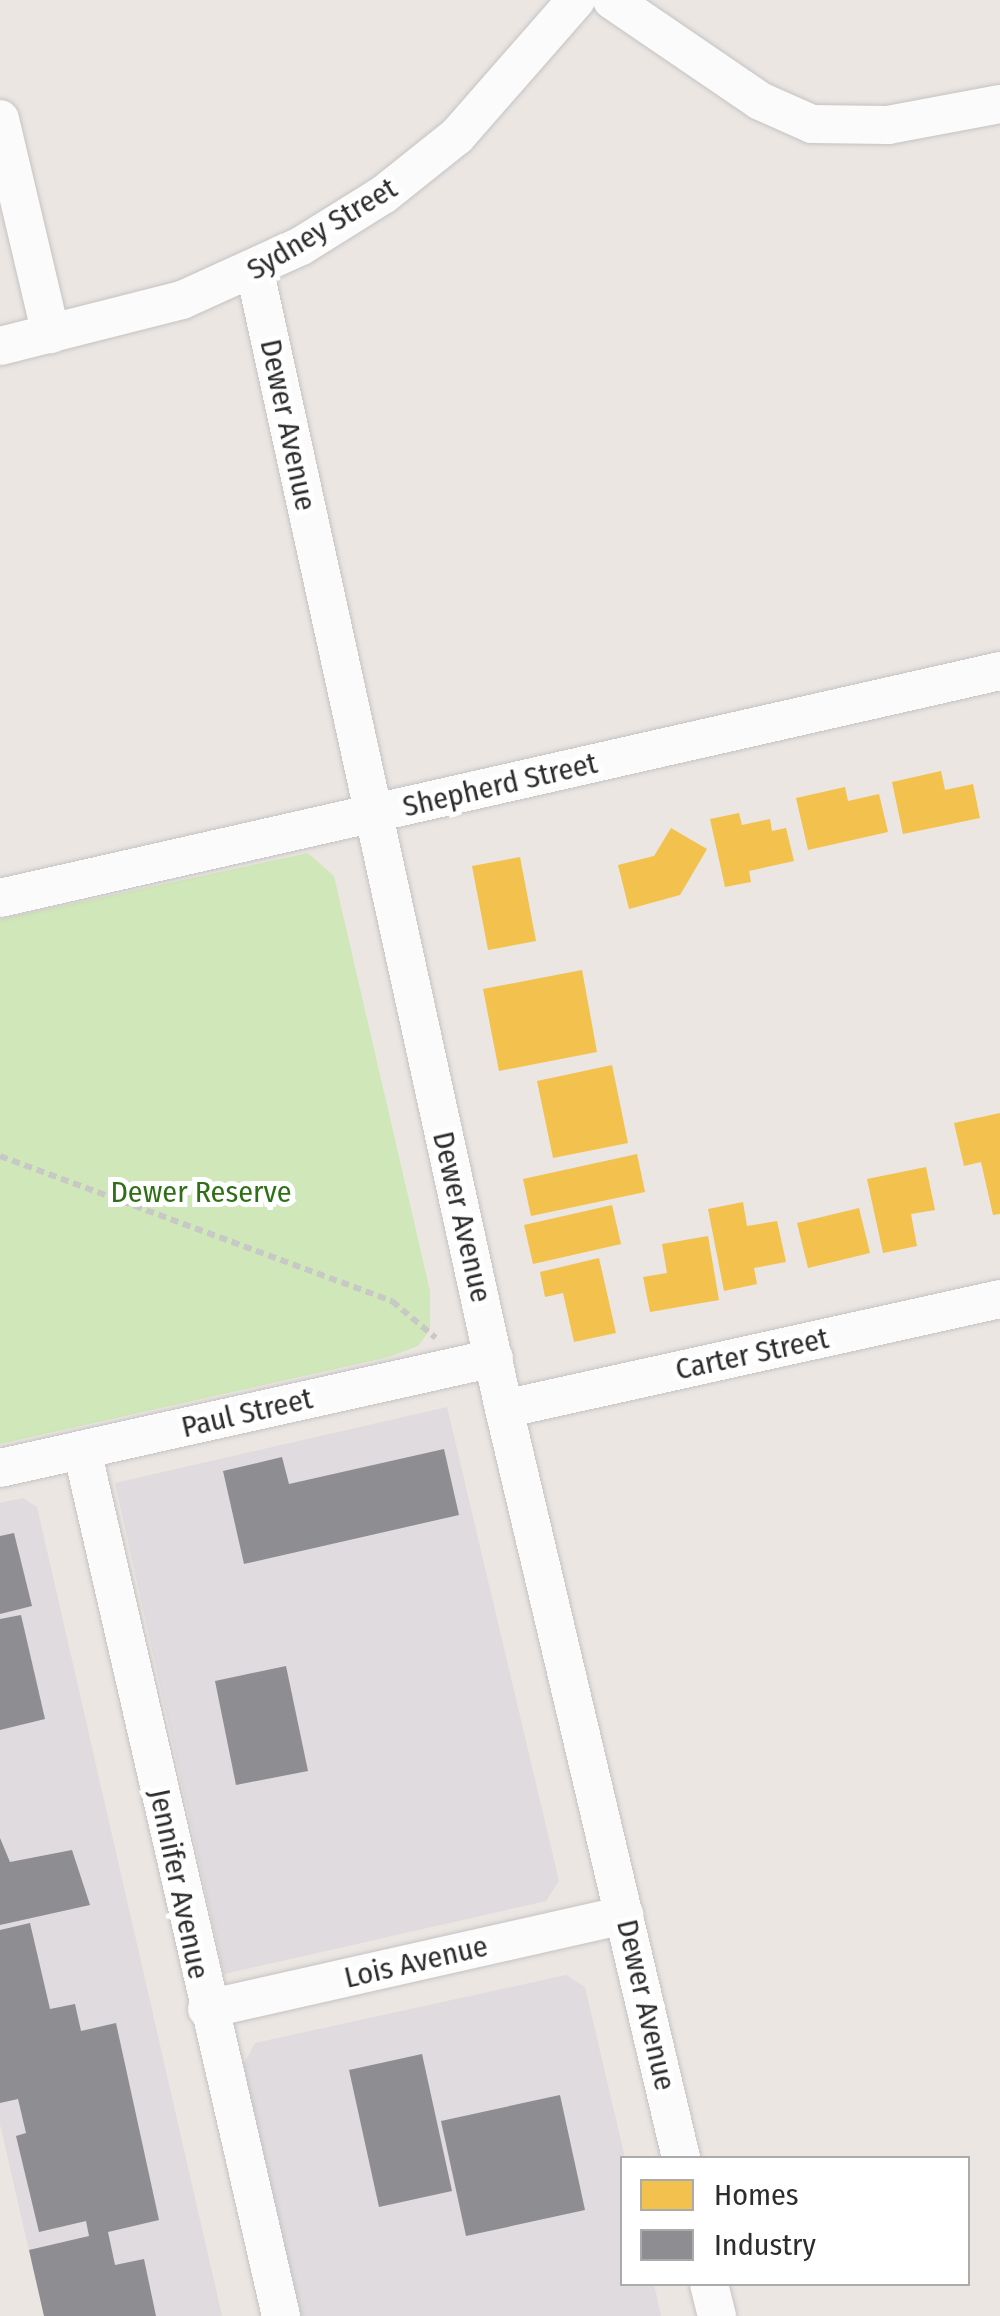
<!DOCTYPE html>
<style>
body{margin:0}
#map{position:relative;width:1000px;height:2316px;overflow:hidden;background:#ebe6e2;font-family:"Fira Sans Condensed",sans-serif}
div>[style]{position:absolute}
.industrial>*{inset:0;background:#dfdbde}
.green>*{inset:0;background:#d0e7b9}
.homes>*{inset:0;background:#f2c14e}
.industry>*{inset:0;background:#8d8d92}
.path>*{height:6px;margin-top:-3px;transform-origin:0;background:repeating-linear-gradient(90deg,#c8c8c7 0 8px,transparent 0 13px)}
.roads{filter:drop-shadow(0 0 2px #c4c3c3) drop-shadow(0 0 2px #c4c3c3)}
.street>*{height:38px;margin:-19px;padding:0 19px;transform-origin:19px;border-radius:19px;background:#fcfbfb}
span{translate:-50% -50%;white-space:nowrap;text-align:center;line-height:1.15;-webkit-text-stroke:10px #fff;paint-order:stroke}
.street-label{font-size:30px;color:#2c2c2c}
.park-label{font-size:30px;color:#2f6f17}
.legend{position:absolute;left:620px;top:2156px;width:350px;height:130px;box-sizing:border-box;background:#fff;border:2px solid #ababab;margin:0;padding:12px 18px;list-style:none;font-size:30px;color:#2c2c2c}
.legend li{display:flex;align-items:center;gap:20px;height:50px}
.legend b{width:50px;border:2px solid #ababab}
</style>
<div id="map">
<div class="industrial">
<i style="clip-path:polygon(447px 1407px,559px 1881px,546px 1901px,224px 1974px,115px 1483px)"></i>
<i style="clip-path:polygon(23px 1498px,37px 1507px,222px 2316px,44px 2316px,0 2124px,0 1503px)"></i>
<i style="clip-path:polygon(566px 1975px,585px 1987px,625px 2158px,622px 2284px,654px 2284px,661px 2316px,300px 2316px,243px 2065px,255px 2043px)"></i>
</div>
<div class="green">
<i style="clip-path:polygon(308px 853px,334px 876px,430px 1291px,430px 1330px,418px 1346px,389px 1357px,0 1444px,0 919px)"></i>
</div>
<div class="homes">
<i style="clip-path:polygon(941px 771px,945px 790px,973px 784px,980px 818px,903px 834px,892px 782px)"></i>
<i style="clip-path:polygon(845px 787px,848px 801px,879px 794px,888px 832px,808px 850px,796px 798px)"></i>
<i style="clip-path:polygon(739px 813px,742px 825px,770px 819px,772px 831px,786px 828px,794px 861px,749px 871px,751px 882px,725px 887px,710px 819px)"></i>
<i style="clip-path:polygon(671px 828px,707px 849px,680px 895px,629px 909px,618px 865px,654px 856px)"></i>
<i style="clip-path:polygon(520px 857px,536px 941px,488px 950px,472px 866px)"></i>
<i style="clip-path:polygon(582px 970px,597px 1052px,499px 1071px,483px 989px)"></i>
<i style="clip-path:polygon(612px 1065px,628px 1143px,553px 1158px,537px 1081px)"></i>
<i style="clip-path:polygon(1000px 1113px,1000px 1214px,993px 1215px,981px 1162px,964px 1166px,954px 1123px)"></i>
<i style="clip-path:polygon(637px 1154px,645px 1192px,531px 1216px,523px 1179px)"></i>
<i style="clip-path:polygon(926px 1167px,935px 1210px,911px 1214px,917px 1246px,883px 1253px,867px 1179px)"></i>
<i style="clip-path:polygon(743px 1202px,747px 1226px,777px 1221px,786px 1262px,754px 1268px,757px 1284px,724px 1291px,708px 1209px)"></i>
<i style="clip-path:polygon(612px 1205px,621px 1244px,533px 1264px,524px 1225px)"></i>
<i style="clip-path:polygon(859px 1208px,870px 1253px,808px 1268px,797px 1223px)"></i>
<i style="clip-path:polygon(708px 1236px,719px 1300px,650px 1312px,643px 1277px,667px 1273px,662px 1244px)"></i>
<i style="clip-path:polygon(599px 1258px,616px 1333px,574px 1342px,563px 1293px,545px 1297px,540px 1272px)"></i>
</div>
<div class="industry">
<i style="clip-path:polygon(444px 1449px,459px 1515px,244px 1564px,223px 1471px,282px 1457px,289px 1484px)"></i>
<i style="clip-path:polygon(14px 1533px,32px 1606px,0 1614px,0 1536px)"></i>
<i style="clip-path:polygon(21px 1615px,45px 1719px,0 1730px,0 1619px)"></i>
<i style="clip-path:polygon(286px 1666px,308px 1771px,236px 1785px,215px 1681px)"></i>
<i style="clip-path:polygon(0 1838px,10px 1862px,72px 1850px,90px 1905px,0 1925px)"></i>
<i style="clip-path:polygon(30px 1923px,50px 2009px,75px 2004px,81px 2031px,116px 2023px,159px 2220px,108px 2232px,115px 2265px,144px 2259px,156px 2316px,44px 2316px,29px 2250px,89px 2236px,86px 2221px,39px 2232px,16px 2136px,26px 2133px,18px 2099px,0 2103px,0 1930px)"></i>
<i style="clip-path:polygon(422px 2054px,452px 2191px,379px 2207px,349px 2070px)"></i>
<i style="clip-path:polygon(560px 2095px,585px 2210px,466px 2236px,441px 2121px)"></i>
</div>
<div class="path">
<i style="left:0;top:1156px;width:418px;rotate:20.3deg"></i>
<i style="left:392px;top:1301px;width:57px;rotate:40.1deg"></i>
</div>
<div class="roads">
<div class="street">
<i style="left:612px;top:0;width:179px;rotate:34.3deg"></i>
<i style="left:760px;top:101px;width:57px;rotate:23.9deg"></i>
<i style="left:812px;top:124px;width:76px;rotate:0.8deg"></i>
<i style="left:888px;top:125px;width:114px;rotate:-10.6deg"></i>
<i style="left:0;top:119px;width:221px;rotate:76.7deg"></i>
<i style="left:255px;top:272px;width:1164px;rotate:77.65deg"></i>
<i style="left:504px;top:1409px;width:770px;rotate:76.7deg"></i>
<i style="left:0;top:346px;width:188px;rotate:-14.2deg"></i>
<i style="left:182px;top:300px;width:131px;rotate:-24.4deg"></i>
<i style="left:301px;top:246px;width:97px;rotate:-31.9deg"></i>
<i style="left:383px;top:195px;width:95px;rotate:-38.6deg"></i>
<i style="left:457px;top:136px;width:181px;rotate:-48.8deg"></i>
<i style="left:0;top:898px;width:1025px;rotate:-12.79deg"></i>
<i style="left:504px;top:1409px;width:508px;rotate:-12.5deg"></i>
<i style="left:82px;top:1450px;width:889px;rotate:77.06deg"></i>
<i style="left:0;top:1468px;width:506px;rotate:-12.55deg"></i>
<i style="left:207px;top:2009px;width:428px;rotate:-12.7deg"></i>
<i style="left:709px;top:2284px;width:33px;rotate:76deg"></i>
</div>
</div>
<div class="street-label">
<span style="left:322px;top:229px;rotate:-31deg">Sydney Street</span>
<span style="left:288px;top:425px;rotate:78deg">Dewer Avenue</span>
<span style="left:500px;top:785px;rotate:-13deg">Shepherd Street</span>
<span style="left:462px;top:1217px;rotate:77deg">Dewer Avenue</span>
<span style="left:752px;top:1354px;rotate:-12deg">Carter Street</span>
<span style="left:247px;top:1413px;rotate:-13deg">Paul Street</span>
<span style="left:179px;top:1884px;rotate:78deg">Jennifer Avenue</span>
<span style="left:416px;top:1962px;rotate:-13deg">Lois Avenue</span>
<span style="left:646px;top:2005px;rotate:77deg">Dewer Avenue</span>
</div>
<div class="park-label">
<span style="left:201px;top:1192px">Dewer Reserve</span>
</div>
<ul class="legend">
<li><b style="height:28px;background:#f2c14e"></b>Homes</li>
<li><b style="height:28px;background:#8d8d92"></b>Industry</li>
</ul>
</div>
